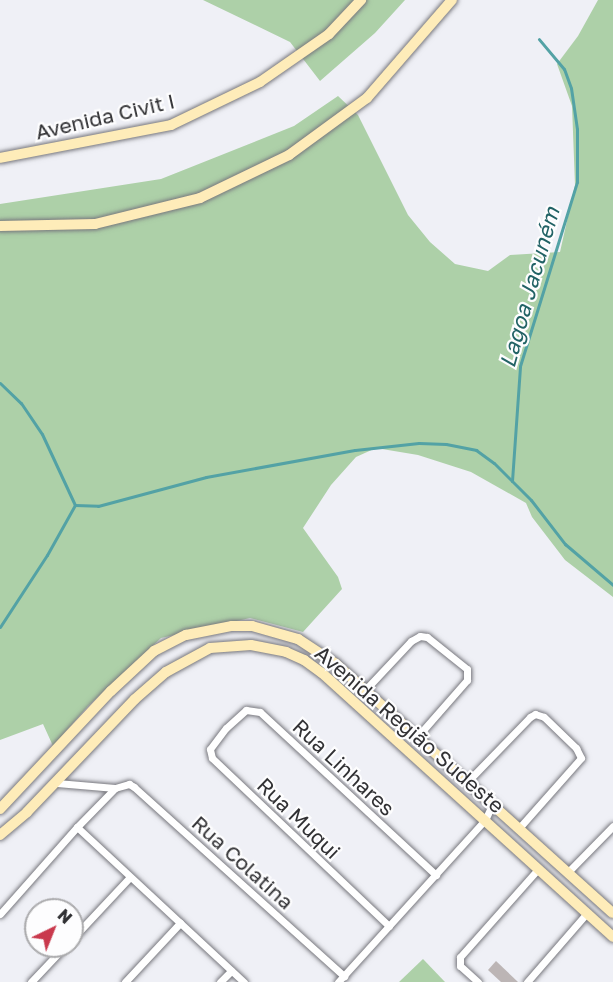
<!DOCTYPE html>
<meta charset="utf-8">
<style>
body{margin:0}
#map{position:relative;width:613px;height:982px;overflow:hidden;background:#eff0f6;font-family:"Golos Text",sans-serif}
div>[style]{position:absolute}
.green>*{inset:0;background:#add0a8}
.stream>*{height:3px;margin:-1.5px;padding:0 1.5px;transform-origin:1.5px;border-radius:1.5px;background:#53a2a5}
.building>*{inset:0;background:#bcb5b5}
.roads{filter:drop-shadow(0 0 2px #78787e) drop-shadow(0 0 2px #78787e)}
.street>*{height:7px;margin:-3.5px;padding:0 3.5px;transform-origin:3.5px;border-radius:3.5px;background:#fff}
.secondary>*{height:10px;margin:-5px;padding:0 5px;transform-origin:5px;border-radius:5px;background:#feecb9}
span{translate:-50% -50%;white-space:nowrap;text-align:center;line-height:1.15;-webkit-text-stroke:4.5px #fdfdfe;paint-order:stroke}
.street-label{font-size:21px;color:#313134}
.water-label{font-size:22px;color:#216265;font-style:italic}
.north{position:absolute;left:24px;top:898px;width:60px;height:60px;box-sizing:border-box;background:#fdfdfe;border:2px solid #ababad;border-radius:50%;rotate:43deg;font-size:16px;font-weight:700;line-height:24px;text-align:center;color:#313134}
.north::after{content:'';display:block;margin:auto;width:21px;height:27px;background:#c9394d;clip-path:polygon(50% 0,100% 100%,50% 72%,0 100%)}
</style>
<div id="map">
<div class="green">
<i style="clip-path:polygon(203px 0,405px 0,375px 33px,320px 81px,290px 42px)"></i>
<i style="clip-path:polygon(598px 0,613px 0,613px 597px,565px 560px,532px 517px,526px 503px,471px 472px,418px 455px,376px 448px,356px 457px,331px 485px,303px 528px,338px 577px,342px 589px,303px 632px,250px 618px,161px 638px,88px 706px,53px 746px,43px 724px,0 740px,0 204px,161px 179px,294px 126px,338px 96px,358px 115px,408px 215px,430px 242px,455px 264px,488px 271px,510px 255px,560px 252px,575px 185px,572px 106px,557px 64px,578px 36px)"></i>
<i style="clip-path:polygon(423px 959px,445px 982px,399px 982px)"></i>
</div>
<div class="stream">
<i style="left:0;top:383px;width:29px;rotate:44deg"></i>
<i style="left:21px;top:403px;width:37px;rotate:56deg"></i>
<i style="left:42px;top:434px;width:78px;rotate:65.1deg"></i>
<i style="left:512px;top:481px;width:115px;rotate:-86deg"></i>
<i style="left:520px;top:366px;width:193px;rotate:-72.8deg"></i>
<i style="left:577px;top:182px;width:53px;rotate:-90deg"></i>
<i style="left:577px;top:129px;width:41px;rotate:-98.3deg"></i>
<i style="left:571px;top:88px;width:20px;rotate:-110deg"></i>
<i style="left:564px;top:69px;width:39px;rotate:-130deg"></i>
<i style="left:75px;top:505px;width:23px;rotate:2deg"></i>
<i style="left:98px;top:506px;width:112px;rotate:-15deg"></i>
<i style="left:206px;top:477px;width:151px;rotate:-10.3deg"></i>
<i style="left:355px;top:450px;width:64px;rotate:-6.2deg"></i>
<i style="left:419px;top:443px;width:27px;rotate:2deg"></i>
<i style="left:446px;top:444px;width:31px;rotate:11deg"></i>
<i style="left:476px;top:450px;width:22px;rotate:36deg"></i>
<i style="left:494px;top:463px;width:52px;rotate:45deg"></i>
<i style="left:531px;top:500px;width:56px;rotate:52.3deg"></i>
<i style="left:565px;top:544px;width:63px;rotate:40.5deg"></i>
<i style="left:0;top:627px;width:86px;rotate:-56.9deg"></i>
<i style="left:47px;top:555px;width:57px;rotate:-60.8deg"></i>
</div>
<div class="building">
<i style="clip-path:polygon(496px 961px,518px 982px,501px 982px,488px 970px)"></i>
</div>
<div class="roads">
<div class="street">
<i style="left:366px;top:689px;width:66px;rotate:-46.8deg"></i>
<i style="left:411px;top:641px;width:10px;rotate:-29deg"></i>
<i style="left:420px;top:636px;width:7px;rotate:8deg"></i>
<i style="left:427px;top:637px;width:51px;rotate:38.7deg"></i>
<i style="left:467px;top:669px;width:11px;rotate:90deg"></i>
<i style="left:467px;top:680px;width:74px;rotate:131.2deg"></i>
<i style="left:468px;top:781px;width:89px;rotate:-45.9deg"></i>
<i style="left:530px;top:717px;width:6px;rotate:-31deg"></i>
<i style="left:535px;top:714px;width:9px;rotate:18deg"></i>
<i style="left:544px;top:717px;width:45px;rotate:44.1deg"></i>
<i style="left:576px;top:748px;width:11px;rotate:63deg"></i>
<i style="left:581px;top:758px;width:92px;rotate:131.5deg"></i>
<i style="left:57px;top:783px;width:58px;rotate:4.9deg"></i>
<i style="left:115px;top:788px;width:15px;rotate:-16deg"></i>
<i style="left:129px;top:784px;width:6px;rotate:31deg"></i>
<i style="left:134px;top:787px;width:283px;rotate:42deg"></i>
<i style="left:77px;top:827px;width:228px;rotate:42.9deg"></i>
<i style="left:568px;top:872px;width:64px;rotate:-45.6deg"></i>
<i style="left:0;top:914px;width:116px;rotate:-48.5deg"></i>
<i style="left:77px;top:827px;width:54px;rotate:-45.7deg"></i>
<i style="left:389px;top:926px;width:244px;rotate:-136.5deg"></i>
<i style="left:212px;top:758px;width:9px;rotate:-103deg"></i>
<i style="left:210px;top:749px;width:26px;rotate:-53deg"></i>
<i style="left:226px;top:728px;width:27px;rotate:-42deg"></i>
<i style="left:246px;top:710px;width:14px;rotate:8deg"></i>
<i style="left:260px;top:712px;width:240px;rotate:42.8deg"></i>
<i style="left:72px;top:939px;width:83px;rotate:-46.9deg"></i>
<i style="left:31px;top:982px;width:50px;rotate:-46.6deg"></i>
<i style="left:125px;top:982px;width:81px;rotate:-47deg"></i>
<i style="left:220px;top:982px;width:16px;rotate:-45deg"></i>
<i style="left:338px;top:982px;width:219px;rotate:-47.8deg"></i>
<i style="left:485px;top:820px;width:19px;rotate:-65deg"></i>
<i style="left:478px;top:982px;width:24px;rotate:-138deg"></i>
<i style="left:460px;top:966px;width:9px;rotate:-90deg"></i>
<i style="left:460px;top:957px;width:118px;rotate:-48.4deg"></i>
<i style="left:527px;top:982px;width:91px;rotate:-49deg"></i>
</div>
<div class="secondary">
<i style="left:0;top:158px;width:174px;rotate:-10.9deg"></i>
<i style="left:171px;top:125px;width:99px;rotate:-25.8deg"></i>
<i style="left:260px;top:82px;width:84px;rotate:-34.8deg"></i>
<i style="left:329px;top:34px;width:47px;rotate:-46.7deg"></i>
<i style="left:0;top:226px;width:95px;rotate:-1.2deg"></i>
<i style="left:95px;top:224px;width:108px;rotate:-13.9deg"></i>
<i style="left:200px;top:198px;width:99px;rotate:-25.8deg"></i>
<i style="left:289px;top:155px;width:97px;rotate:-36.2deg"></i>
<i style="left:367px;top:98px;width:130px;rotate:-49.1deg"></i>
<i style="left:0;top:809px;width:162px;rotate:-46.8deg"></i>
<i style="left:111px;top:691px;width:59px;rotate:-42.9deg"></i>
<i style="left:154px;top:651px;width:36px;rotate:-27deg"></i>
<i style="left:186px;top:635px;width:47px;rotate:-11.1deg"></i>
<i style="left:232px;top:626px;width:20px"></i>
<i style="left:252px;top:626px;width:48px;rotate:15.8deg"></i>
<i style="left:298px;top:639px;width:45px;rotate:33.3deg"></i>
<i style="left:336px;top:664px;width:372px;rotate:42deg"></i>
<i style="left:0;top:835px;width:35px;rotate:-40deg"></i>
<i style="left:27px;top:812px;width:156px;rotate:-46.3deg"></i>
<i style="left:135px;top:699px;width:41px;rotate:-41.1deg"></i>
<i style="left:166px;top:672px;width:50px;rotate:-28.6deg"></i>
<i style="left:210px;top:648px;width:41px;rotate:-4.2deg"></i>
<i style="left:251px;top:645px;width:36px;rotate:11deg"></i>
<i style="left:286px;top:652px;width:20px;rotate:24deg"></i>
<i style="left:304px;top:660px;width:22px;rotate:36deg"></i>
<i style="left:322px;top:673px;width:393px;rotate:42.2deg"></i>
</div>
</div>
<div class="street-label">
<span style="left:105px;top:116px;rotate:-13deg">Avenida Civit I</span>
<span style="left:410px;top:729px;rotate:41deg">Avenida Região Sudeste</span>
<span style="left:344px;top:767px;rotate:43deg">Rua Linhares</span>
<span style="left:299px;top:818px;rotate:44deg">Rua Muqui</span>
<span style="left:243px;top:862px;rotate:42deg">Rua Colatina</span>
</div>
<div class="water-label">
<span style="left:529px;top:287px;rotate:-74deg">Lagoa Jacuném</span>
</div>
<div class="north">N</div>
</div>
